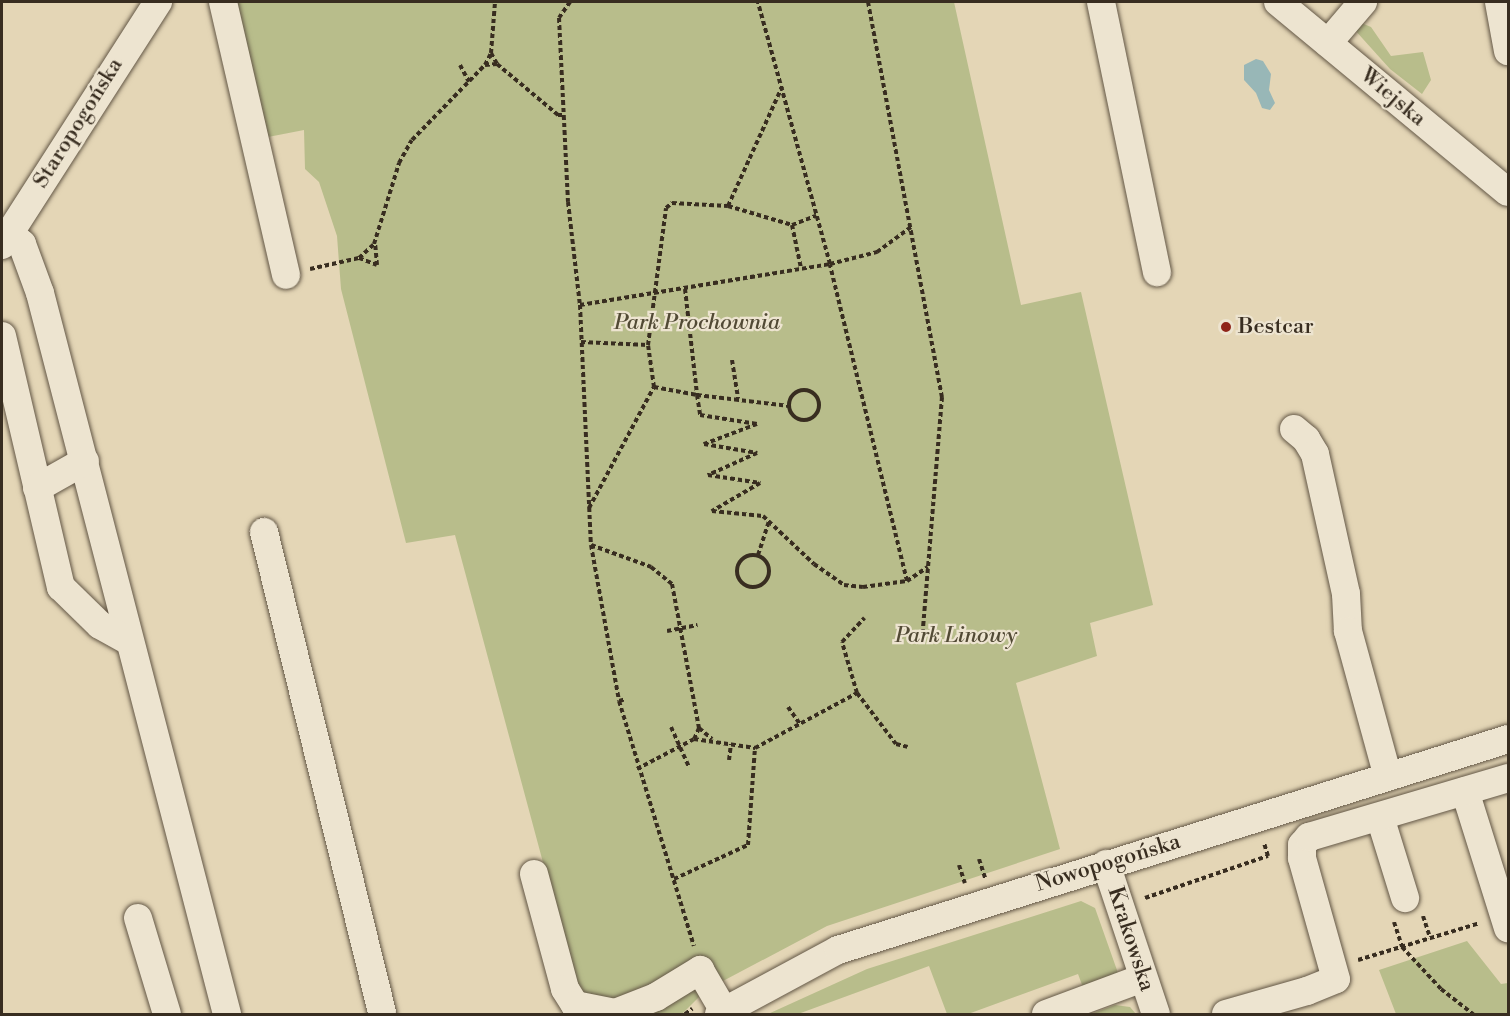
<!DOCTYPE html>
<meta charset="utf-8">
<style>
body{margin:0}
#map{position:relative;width:1510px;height:1016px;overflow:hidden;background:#e4d6b6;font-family:"Libre Bodoni",serif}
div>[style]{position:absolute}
.green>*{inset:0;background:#b8bd8b}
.water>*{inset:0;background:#98b7b7}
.path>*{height:4px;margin-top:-2px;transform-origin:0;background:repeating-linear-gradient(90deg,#382d20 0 4.5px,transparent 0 7.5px)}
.path>.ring{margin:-2px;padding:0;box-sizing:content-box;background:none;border:4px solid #382d20;border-radius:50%}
.roads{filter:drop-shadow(0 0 2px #635746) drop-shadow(0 0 2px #635746)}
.minor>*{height:28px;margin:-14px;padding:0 14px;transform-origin:14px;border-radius:14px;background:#ede4d0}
.dots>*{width:16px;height:16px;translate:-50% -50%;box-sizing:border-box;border:3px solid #ede4d0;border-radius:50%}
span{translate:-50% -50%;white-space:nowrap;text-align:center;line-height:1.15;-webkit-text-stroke:4.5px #ede4d0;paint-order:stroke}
.street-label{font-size:22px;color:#382d20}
.park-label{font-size:22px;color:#524a35;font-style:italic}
.poi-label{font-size:22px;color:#382d20}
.left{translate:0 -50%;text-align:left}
.frame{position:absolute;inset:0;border:3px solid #382d20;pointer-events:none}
</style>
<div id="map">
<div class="green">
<i style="clip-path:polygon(238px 2px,954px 2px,1021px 305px,1081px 292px,1153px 605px,1090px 623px,1097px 656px,1016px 683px,1060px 849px,827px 926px,706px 990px,682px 1014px,628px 1014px,577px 989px,455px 535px,406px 543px,341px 289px,337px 236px,319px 182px,305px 169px,304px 130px,268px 137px,250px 57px,238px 19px)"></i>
<i style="clip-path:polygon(1359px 22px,1371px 27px,1391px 56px,1423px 52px,1431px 80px,1422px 94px,1390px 69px,1354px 29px)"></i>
<i style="clip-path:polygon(1081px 901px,1095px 908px,1118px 973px,1084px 990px,1078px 974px,968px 1014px,947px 1014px,929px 966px,798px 1014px,768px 1014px,867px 969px)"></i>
<i style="clip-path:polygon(1467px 941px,1501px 984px,1508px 983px,1508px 1014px,1396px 1014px,1379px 970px)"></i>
<i style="clip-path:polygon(1115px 1005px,1130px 1007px,1136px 1014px,1091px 1014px)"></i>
</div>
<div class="water">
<i style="clip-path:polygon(1256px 59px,1263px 61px,1271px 74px,1269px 90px,1275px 103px,1270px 110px,1262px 108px,1256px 93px,1244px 80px,1244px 65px)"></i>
</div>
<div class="path">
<i style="left:570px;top:2px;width:19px;rotate:125deg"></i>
<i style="left:559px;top:18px;width:184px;rotate:87.2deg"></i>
<i style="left:568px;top:202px;width:104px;rotate:83.4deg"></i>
<i style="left:580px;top:305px;width:240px;rotate:87.4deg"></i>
<i style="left:591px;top:545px;width:158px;rotate:79.8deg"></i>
<i style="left:619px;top:701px;width:256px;rotate:73deg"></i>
<i style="left:868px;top:2px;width:402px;rotate:79.4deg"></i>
<i style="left:942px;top:397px;width:242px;rotate:94.7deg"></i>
<i style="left:491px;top:53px;width:51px;rotate:-85.5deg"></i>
<i style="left:460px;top:65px;width:19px;rotate:62deg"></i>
<i style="left:485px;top:65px;width:13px;rotate:-63deg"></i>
<i style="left:491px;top:53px;width:13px;rotate:61deg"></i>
<i style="left:728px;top:206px;width:67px;rotate:16.5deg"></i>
<i style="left:792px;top:225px;width:26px;rotate:-21deg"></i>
<i style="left:792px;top:225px;width:44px;rotate:78.2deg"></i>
<i style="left:359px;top:258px;width:19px;rotate:21deg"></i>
<i style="left:377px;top:265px;width:21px;rotate:-95deg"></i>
<i style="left:310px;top:269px;width:50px;rotate:-12.7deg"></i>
<i style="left:359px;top:258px;width:21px;rotate:-43deg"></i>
<i style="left:374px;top:244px;width:85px;rotate:-72.8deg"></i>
<i style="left:399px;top:163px;width:26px;rotate:-61deg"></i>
<i style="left:412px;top:140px;width:105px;rotate:-45.8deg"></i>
<i style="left:485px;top:65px;width:12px;rotate:-5deg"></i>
<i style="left:497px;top:64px;width:80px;rotate:39.9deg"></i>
<i style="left:558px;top:115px;width:7px"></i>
<i style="left:685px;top:289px;width:107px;rotate:83.5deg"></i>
<i style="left:697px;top:395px;width:93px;rotate:6.8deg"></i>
<i style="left:580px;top:305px;width:253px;rotate:-9.3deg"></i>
<i style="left:830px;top:264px;width:49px;rotate:-14.3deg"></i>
<i style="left:877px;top:252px;width:42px;rotate:-36.3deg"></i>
<i style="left:581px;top:342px;width:67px;rotate:2.6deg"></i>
<i style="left:732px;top:360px;width:39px;rotate:81deg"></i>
<i style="left:654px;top:387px;width:44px;rotate:10.5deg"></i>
<i style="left:697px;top:395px;width:20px;rotate:81deg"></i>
<i style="left:700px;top:415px;width:58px;rotate:9deg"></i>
<i style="left:757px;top:424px;width:57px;rotate:159.3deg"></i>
<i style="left:704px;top:444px;width:54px;rotate:9.6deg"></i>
<i style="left:757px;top:453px;width:54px;rotate:155.8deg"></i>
<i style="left:708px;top:475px;width:53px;rotate:8.7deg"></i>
<i style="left:760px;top:483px;width:56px;rotate:149.7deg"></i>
<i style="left:712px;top:511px;width:51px;rotate:5.6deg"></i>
<i style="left:763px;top:516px;width:70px;rotate:43.3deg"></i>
<i style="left:814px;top:564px;width:37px;rotate:35deg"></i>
<i style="left:844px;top:585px;width:19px;rotate:6deg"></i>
<i style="left:863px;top:587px;width:44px;rotate:-7.8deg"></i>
<i style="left:907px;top:581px;width:326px;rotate:-103.7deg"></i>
<i style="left:830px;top:264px;width:272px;rotate:-105.4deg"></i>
<i class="ring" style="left:789px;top:390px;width:26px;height:26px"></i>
<i style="left:589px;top:508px;width:137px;rotate:-61.8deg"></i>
<i style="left:654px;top:387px;width:42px;rotate:-98.1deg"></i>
<i style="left:648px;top:345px;width:138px;rotate:-82.5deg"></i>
<i style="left:666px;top:208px;width:8px;rotate:-40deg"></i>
<i style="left:672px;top:203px;width:56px;rotate:3.1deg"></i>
<i style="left:728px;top:206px;width:131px;rotate:-65.6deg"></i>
<i style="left:591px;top:545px;width:64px;rotate:20.1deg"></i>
<i style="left:651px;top:567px;width:27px;rotate:39deg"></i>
<i style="left:672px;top:584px;width:147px;rotate:79.4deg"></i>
<i style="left:699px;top:728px;width:12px;rotate:114deg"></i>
<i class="ring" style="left:737px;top:555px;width:28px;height:28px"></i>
<i style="left:758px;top:555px;width:35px;rotate:-72deg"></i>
<i style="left:907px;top:581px;width:25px;rotate:-34deg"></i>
<i style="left:667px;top:631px;width:31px;rotate:-11deg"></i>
<i style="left:857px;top:693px;width:53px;rotate:-106.4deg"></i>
<i style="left:842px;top:642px;width:33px;rotate:-47deg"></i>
<i style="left:619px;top:701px;width:7px;rotate:-16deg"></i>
<i style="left:788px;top:707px;width:21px;rotate:55deg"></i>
<i style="left:671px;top:727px;width:44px;rotate:65.8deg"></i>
<i style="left:699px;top:728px;width:17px;rotate:40deg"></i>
<i style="left:729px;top:760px;width:16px;rotate:-83deg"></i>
<i style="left:637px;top:769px;width:64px;rotate:-27.8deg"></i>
<i style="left:694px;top:739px;width:62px;rotate:8.4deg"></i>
<i style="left:755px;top:748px;width:116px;rotate:-28.3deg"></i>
<i style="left:857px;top:693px;width:64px;rotate:52.6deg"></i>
<i style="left:896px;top:744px;width:12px;rotate:14deg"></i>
<i style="left:979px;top:859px;width:20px;rotate:72deg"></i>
<i style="left:959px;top:865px;width:19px;rotate:72deg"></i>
<i style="left:674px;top:879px;width:81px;rotate:-24.7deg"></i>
<i style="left:748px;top:845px;width:97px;rotate:-85.9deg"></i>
<i style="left:1145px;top:898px;width:130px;rotate:-18.9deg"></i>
<i style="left:1268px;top:856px;width:14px;rotate:-107deg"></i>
<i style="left:1423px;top:916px;width:23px;rotate:72deg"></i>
<i style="left:1394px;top:922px;width:26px;rotate:72deg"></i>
<i style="left:1402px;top:947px;width:57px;rotate:47.1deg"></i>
<i style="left:1441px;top:989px;width:41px;rotate:38deg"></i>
<i style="left:1358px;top:960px;width:127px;rotate:-16.9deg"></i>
<i style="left:685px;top:1014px;width:9px;rotate:-36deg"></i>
</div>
<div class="roads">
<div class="minor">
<i style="left:223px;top:2px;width:280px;rotate:77deg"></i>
<i style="left:1101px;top:2px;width:276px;rotate:78.3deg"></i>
<i style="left:1278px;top:2px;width:298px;rotate:39.6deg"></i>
<i style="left:1499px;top:2px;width:50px;rotate:79.6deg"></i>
<i style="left:1328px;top:43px;width:54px;rotate:-49.5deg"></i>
<i style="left:9px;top:233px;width:17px;rotate:40deg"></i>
<i style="left:22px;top:244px;width:52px;rotate:69.8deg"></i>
<i style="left:40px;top:293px;width:745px;rotate:75.46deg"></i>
<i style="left:2px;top:245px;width:289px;rotate:-57.3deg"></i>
<i style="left:2px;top:336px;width:258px;rotate:76.8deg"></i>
<i style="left:61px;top:587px;width:54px;rotate:44.3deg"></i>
<i style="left:100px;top:625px;width:33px;rotate:29deg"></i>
<i style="left:1294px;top:429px;width:16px;rotate:40deg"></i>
<i style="left:1306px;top:439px;width:17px;rotate:59deg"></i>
<i style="left:1315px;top:454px;width:143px;rotate:77.5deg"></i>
<i style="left:1346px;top:594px;width:37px;rotate:87deg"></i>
<i style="left:1348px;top:631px;width:151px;rotate:74.7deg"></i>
<i style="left:37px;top:488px;width:55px;rotate:-29.4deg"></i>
<i style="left:264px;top:532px;width:496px;rotate:76.2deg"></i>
<i style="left:1465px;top:791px;width:144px;rotate:72.6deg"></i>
<i style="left:1380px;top:817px;width:85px;rotate:72.8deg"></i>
<i style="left:1106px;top:864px;width:158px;rotate:71.6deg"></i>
<i style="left:534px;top:874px;width:119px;rotate:74.9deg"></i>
<i style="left:565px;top:989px;width:19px;rotate:58deg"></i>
<i style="left:575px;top:1005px;width:41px;rotate:11.3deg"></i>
<i style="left:615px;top:1013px;width:44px;rotate:-21.3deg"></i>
<i style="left:656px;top:997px;width:52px;rotate:-31.5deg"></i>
<i style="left:700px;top:970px;width:48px;rotate:59.7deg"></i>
<i style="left:138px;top:918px;width:100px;rotate:73.2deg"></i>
<i style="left:719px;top:1014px;width:135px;rotate:-28.3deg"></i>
<i style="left:838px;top:950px;width:702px;rotate:-17.48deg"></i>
<i style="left:1046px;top:1014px;width:103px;rotate:-20.4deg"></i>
<i style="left:1226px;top:1014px;width:84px;rotate:-15.9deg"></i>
<i style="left:1307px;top:991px;width:31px;rotate:-22deg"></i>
<i style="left:1336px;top:979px;width:126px;rotate:-105.7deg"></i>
<i style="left:1302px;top:858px;width:13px;rotate:-90deg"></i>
<i style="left:1302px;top:845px;width:11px;rotate:-49deg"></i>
<i style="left:1309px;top:837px;width:208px;rotate:-16.5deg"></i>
</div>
</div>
<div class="dots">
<i style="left:1226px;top:327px;background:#8f2418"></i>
</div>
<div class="street-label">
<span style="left:1393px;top:97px;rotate:40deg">Wiejska</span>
<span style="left:78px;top:123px;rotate:-58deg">Staropogońska</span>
<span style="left:1108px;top:863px;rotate:-17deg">Nowopogońska</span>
<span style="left:1131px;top:939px;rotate:72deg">Krakowska</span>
</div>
<div class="park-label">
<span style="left:697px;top:323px">Park Prochownia</span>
<span style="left:956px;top:636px">Park Linowy</span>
</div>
<div class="poi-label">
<span class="left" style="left:1238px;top:327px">Bestcar</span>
</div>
<div class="frame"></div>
</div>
